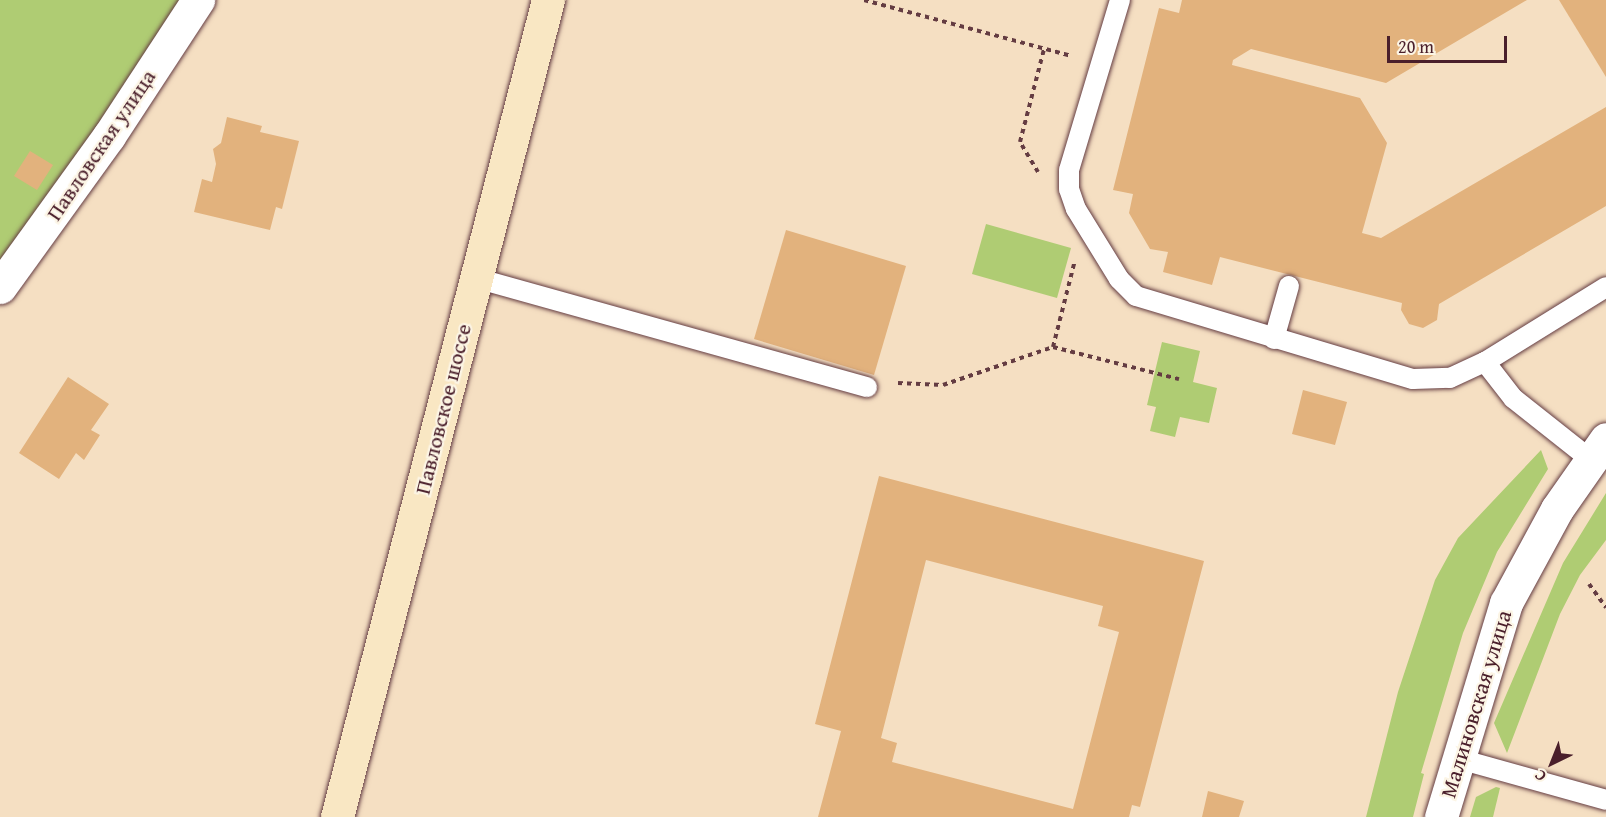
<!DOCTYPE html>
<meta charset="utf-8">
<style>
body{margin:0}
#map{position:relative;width:1606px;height:817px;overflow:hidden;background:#f5dfc2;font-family:"Gentium Book Plus",serif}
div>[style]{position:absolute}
.green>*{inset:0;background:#afcc73}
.building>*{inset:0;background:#e2b27d}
.path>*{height:4px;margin-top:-2px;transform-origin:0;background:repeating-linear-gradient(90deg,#643c42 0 4.5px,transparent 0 9px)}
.roads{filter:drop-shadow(0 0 2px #643c42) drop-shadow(0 0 2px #643c42)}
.lane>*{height:20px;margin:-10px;padding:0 10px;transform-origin:10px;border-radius:10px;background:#fff}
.street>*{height:33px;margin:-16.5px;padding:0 16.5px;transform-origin:16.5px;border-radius:16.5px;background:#fff}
.secondary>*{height:33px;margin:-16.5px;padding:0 16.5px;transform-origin:16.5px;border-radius:16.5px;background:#f9e7c3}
span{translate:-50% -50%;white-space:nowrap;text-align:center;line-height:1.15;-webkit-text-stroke:4.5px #fcf5e5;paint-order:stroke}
.street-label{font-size:22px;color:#4a1f2b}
.north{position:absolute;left:1522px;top:733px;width:60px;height:60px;-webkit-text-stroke:4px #fcf5e5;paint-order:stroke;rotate:223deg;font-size:16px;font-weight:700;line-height:24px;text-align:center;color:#4a1f2b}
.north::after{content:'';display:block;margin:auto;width:21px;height:27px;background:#4a1f2b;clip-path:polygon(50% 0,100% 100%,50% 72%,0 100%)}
.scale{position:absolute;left:1387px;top:36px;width:120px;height:27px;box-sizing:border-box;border:3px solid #4a1f2b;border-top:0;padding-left:8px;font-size:18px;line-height:21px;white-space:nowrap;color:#4a1f2b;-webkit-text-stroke:4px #fcf5e5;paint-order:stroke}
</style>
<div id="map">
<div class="green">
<i style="clip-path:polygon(0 0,187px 0,0 266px)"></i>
<i style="clip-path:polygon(986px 224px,1071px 248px,1057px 298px,972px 274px)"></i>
<i style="clip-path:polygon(1162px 342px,1200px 351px,1193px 382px,1217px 388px,1209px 423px,1180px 417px,1175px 437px,1150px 431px,1156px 407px,1147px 405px)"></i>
<i style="clip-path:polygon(1541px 450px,1548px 469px,1497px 552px,1463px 633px,1421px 773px,1424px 774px,1413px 817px,1366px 817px,1398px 692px,1435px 580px,1458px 538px)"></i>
<i style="clip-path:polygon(1606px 493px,1606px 540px,1580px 575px,1560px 614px,1507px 753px,1494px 723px,1563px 563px)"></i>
<i style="clip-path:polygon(1496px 787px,1500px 788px,1493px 817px,1470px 817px,1476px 797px)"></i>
</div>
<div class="building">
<i style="clip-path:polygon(1182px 0,1527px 0,1386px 83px,1251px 49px,1233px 60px,1232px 65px,1360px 98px,1387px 143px,1362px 233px,1381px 238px,1606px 107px,1606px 206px,1439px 304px,1437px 320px,1423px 328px,1409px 324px,1401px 310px,1402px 303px,1220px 257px,1212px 285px,1163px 272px,1168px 252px,1150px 249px,1129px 213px,1133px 194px,1113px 190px,1159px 8px,1179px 13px)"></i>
<i style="clip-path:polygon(1559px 0,1606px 0,1606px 77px)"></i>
<i style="clip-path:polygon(227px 117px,262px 126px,260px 132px,299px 141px,282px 209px,276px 207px,270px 230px,194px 212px,202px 179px,212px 182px,216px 164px,213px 149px,221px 143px)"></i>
<i style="clip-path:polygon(30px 151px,53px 165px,37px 190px,14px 176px)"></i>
<i style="clip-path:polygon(786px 230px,906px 266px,874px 375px,754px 339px)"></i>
<i style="clip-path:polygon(68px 377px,109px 404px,91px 430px,100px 435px,84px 460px,76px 453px,59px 479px,19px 453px)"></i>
<i style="clip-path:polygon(1303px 390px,1347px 402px,1335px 445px,1292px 434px)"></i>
<i style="clip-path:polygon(evenodd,879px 476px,1204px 561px,1140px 807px,1132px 805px,1129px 817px,818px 817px,841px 731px,815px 724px,879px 476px,926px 560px,1103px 606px,1098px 626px,1119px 632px,1073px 809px,892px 762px,897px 743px,881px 738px,926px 560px)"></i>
<i style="clip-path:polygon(1208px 791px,1244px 801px,1239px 817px,1202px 817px)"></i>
</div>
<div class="path">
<i style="left:864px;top:0;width:215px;rotate:15.1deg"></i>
<i style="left:1038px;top:172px;width:35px;rotate:-121deg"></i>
<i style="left:1020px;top:142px;width:96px;rotate:-75.5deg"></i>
<i style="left:1053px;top:347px;width:130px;rotate:14.3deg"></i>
<i style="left:898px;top:383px;width:45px;rotate:2.5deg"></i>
<i style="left:943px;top:385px;width:116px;rotate:-19.1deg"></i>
<i style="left:1053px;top:347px;width:86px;rotate:-75.8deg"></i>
<i style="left:1589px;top:584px;width:29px;rotate:54deg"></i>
</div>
<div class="roads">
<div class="lane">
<i style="left:1120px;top:0;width:177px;rotate:106.7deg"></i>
<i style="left:1069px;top:170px;width:19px;rotate:90deg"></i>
<i style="left:1069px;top:189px;width:21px;rotate:71deg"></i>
<i style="left:1076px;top:209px;width:82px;rotate:58.4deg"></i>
<i style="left:1119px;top:279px;width:24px;rotate:45deg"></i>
<i style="left:1136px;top:296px;width:289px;rotate:16.7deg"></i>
<i style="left:1413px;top:379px;width:37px;rotate:-2deg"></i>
<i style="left:1450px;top:378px;width:38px;rotate:-25deg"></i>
<i style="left:1485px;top:362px;width:142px;rotate:-31.8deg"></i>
<i style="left:476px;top:278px;width:406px;rotate:15.6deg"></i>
<i style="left:1274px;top:339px;width:55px;rotate:-74.2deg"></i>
<i style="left:1485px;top:362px;width:46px;rotate:52.1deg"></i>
<i style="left:1513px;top:398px;width:98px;rotate:38.4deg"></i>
<i style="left:1456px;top:758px;width:156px;rotate:15.6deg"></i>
</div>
<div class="street">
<i style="left:0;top:287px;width:186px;rotate:-54.2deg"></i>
<i style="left:109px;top:136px;width:163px;rotate:-56.8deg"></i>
<i style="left:1441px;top:817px;width:224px;rotate:-73.1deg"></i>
<i style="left:1506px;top:603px;width:107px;rotate:-61.5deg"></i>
<i style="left:1557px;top:509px;width:85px;rotate:-55deg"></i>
</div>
<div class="secondary">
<i style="left:337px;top:817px;width:844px;rotate:-75.52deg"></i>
</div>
</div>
<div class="street-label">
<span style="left:101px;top:145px;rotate:-56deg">Павловская улица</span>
<span style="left:443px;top:409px;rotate:-76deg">Павловское шоссе</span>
<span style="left:1476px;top:704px;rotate:-73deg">Малиновская улица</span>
</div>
<div class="north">С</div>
<div class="scale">20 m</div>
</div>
